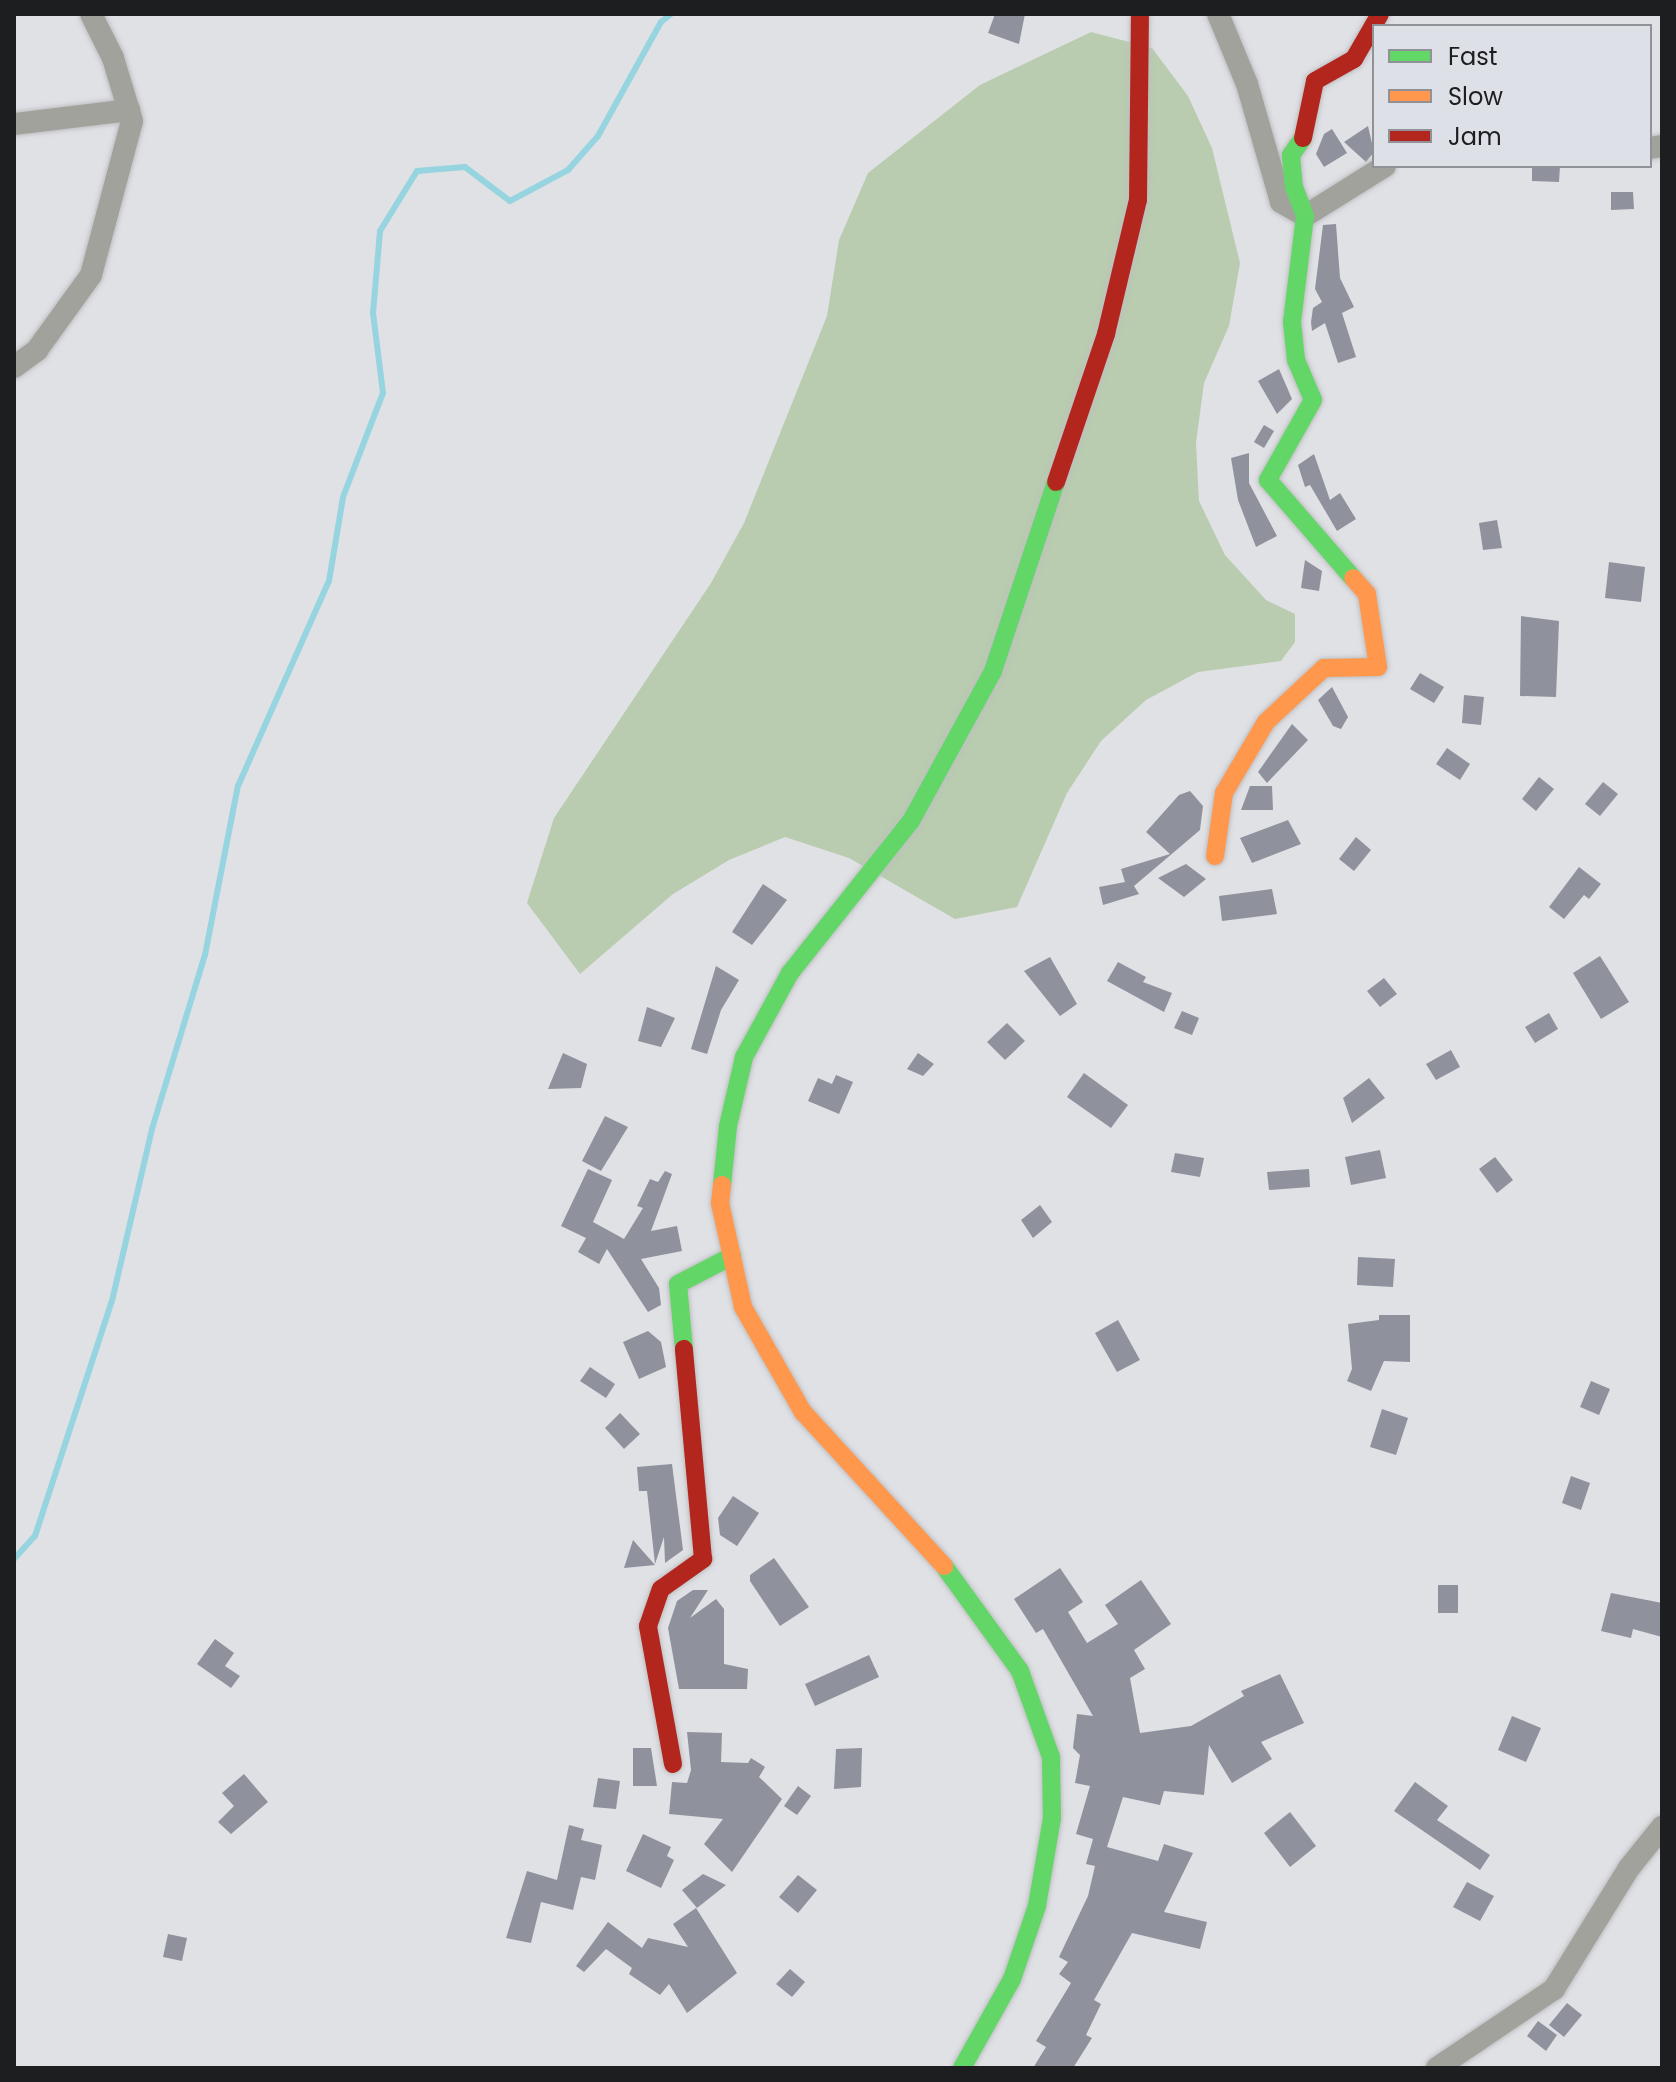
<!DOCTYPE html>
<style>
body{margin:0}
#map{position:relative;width:1676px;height:2082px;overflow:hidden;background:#e0e1e5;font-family:Poppins,sans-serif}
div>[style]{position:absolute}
.forest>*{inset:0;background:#b9ccaf}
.stream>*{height:6px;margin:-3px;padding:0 3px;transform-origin:3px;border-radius:3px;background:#96d4e0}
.building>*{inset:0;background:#8f919d}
.roads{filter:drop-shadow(0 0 2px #bebfc1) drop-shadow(0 0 2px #bebfc1)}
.street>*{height:22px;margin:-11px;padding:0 11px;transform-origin:11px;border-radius:11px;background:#a2a29d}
.fast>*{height:18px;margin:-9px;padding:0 9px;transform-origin:9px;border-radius:9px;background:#63d668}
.slow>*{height:18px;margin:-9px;padding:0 9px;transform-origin:9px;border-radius:9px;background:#ff974d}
.jam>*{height:18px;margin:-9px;padding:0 9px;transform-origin:9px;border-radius:9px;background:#b3261e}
span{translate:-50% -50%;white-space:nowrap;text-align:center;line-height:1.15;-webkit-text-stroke:8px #dee0e7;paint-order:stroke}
.frame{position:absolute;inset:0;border:16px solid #1d1e20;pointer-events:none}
.legend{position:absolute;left:1372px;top:24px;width:280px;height:144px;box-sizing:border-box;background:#dee0e7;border:2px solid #919297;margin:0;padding:10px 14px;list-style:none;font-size:24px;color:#1d1e20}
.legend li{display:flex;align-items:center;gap:16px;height:40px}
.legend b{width:40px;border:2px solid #919297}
</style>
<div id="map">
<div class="forest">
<i style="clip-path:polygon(1091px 32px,1152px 48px,1188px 96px,1212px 148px,1240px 263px,1229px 326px,1204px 383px,1196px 443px,1199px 501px,1225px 555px,1266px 600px,1295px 614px,1295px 642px,1281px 661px,1198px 672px,1146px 700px,1101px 741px,1067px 793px,1017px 907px,955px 919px,849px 858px,785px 837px,729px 860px,673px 894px,580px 974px,527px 903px,554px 818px,711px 583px,744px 523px,827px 316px,839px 240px,868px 173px,980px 85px)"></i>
</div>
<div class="stream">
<i style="left:14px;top:1559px;width:31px;rotate:-48deg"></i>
<i style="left:35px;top:1536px;width:247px;rotate:-71.9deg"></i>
<i style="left:112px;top:1301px;width:177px;rotate:-76.9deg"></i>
<i style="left:152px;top:1129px;width:182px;rotate:-73.1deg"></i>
<i style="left:205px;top:955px;width:172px;rotate:-79deg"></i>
<i style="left:238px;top:786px;width:224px;rotate:-66.1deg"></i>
<i style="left:329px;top:581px;width:85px;rotate:-80.5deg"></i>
<i style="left:343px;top:497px;width:111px;rotate:-69deg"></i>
<i style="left:383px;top:393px;width:81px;rotate:-97.1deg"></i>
<i style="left:373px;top:313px;width:82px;rotate:-85.1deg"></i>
<i style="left:380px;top:231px;width:70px;rotate:-58.3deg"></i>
<i style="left:417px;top:171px;width:48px;rotate:-4.8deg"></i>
<i style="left:465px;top:167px;width:56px;rotate:37.1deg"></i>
<i style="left:510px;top:201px;width:66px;rotate:-28.1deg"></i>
<i style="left:568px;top:170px;width:45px;rotate:-48.6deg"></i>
<i style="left:598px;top:136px;width:130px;rotate:-61.1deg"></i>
<i style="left:661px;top:22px;width:13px;rotate:-39deg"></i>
</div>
<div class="building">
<i style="clip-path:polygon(995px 14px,1025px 14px,1019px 44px,988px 33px)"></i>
<i style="clip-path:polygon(1368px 126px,1374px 152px,1366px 162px,1344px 142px)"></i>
<i style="clip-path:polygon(1332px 129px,1347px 153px,1324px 167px,1316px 154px,1324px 134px)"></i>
<i style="clip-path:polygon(1532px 166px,1560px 166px,1559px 182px,1532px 181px)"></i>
<i style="clip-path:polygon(1611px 192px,1633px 192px,1634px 209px,1611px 210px)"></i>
<i style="clip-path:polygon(1336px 224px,1340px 278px,1354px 307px,1342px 313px,1356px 357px,1338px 363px,1325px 323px,1312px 331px,1311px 322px,1313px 308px,1322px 302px,1315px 289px,1323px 225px)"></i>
<i style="clip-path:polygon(1279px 369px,1292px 399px,1277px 414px,1258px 381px)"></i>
<i style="clip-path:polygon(1264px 425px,1274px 431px,1264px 448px,1254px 442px)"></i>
<i style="clip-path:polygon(1249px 453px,1249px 483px,1277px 536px,1256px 547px,1238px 500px,1231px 458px)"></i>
<i style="clip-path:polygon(1314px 454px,1330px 500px,1340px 493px,1356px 519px,1337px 531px,1310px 485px,1305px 487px,1298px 465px)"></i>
<i style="clip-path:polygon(1497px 520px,1502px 548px,1483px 550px,1479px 523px)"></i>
<i style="clip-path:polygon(1305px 560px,1322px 571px,1319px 591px,1301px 588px)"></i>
<i style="clip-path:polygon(1609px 562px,1645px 567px,1641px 602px,1605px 598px)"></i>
<i style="clip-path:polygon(1521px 616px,1559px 621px,1556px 697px,1520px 696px)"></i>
<i style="clip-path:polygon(1420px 673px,1444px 687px,1434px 703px,1410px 689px)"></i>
<i style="clip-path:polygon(1332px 687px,1348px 717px,1341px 729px,1333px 726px,1318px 700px)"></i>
<i style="clip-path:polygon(1464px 695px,1484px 697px,1481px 725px,1462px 723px)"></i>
<i style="clip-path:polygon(1292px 724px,1308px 740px,1267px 783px,1258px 772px)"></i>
<i style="clip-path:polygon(1447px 748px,1470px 764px,1460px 780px,1436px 764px)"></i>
<i style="clip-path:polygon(1539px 777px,1554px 789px,1536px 811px,1522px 799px)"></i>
<i style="clip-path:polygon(1603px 782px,1618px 794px,1600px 816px,1585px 804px)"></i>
<i style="clip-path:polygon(1250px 786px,1272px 786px,1273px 810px,1241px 810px)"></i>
<i style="clip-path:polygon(1190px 791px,1203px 806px,1200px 830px,1134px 886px,1139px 894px,1103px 905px,1099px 887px,1125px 882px,1121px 869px,1170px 854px,1146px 832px,1179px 795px)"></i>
<i style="clip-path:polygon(1288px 820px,1301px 844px,1252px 863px,1240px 838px)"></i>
<i style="clip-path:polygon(1356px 837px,1371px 850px,1354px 871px,1339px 859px)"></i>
<i style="clip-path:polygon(1186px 864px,1206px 879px,1184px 897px,1158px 878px)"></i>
<i style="clip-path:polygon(1579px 867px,1601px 884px,1589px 899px,1584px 895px,1564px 919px,1549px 907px)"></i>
<i style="clip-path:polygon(763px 884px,787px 900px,752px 945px,732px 932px)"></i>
<i style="clip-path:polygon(1272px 889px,1277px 914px,1222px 921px,1219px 896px)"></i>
<i style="clip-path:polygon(1600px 956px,1629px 1002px,1601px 1019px,1573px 973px)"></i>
<i style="clip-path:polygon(1050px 957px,1077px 1004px,1060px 1016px,1024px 971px)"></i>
<i style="clip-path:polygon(1118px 962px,1146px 977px,1143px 982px,1172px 993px,1164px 1012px,1107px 981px)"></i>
<i style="clip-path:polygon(716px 966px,739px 980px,721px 1010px,707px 1054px,691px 1049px)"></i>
<i style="clip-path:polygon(1384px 978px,1397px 994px,1380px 1007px,1367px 991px)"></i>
<i style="clip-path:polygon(647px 1007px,675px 1018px,661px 1047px,638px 1041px)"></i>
<i style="clip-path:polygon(1182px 1011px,1199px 1018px,1192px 1035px,1174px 1028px)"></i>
<i style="clip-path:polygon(1549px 1013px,1558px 1029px,1535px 1043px,1525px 1027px)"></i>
<i style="clip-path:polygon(1007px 1023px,1025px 1041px,1005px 1060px,987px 1042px)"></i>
<i style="clip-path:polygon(1451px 1050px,1460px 1067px,1436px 1080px,1426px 1064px)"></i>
<i style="clip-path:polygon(563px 1053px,587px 1064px,581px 1088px,548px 1089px)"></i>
<i style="clip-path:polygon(918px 1053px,934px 1064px,923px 1076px,907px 1069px)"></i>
<i style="clip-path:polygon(1084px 1073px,1128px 1105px,1111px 1128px,1067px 1097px)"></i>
<i style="clip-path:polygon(836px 1075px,853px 1082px,839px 1114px,808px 1101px,818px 1078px,832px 1084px)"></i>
<i style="clip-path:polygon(1369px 1078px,1385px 1098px,1352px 1123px,1343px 1098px)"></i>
<i style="clip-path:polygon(605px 1116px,628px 1127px,601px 1171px,582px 1161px)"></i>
<i style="clip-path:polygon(1380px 1150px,1386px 1178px,1351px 1185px,1345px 1157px)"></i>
<i style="clip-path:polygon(1175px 1153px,1204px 1158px,1200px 1177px,1171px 1172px)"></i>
<i style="clip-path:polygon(1495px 1157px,1513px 1180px,1497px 1193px,1479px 1169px)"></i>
<i style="clip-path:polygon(588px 1169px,612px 1180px,593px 1222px,624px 1239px,643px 1208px,637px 1206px,650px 1179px,658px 1182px,665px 1171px,672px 1174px,651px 1231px,677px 1226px,682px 1251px,641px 1259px,659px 1288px,661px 1305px,648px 1312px,607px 1249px,599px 1264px,578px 1252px,586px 1238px,561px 1226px)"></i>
<i style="clip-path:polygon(1309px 1169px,1310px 1187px,1269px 1190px,1267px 1172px)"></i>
<i style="clip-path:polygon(1040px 1205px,1052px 1222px,1033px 1238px,1021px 1220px)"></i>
<i style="clip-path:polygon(1358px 1257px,1395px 1259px,1393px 1287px,1357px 1285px)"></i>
<i style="clip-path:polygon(1379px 1315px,1410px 1315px,1410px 1362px,1384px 1361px,1371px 1391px,1347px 1381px,1352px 1369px,1348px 1324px,1379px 1320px)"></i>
<i style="clip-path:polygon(1118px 1320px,1140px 1360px,1117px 1372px,1095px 1333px)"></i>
<i style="clip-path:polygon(648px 1331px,661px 1342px,666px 1367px,639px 1379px,623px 1342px)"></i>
<i style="clip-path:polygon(590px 1367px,615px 1384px,606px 1398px,580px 1381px)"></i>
<i style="clip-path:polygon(1591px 1381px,1610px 1389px,1599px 1415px,1580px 1407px)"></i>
<i style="clip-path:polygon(1382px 1409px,1408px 1418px,1396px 1455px,1370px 1447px)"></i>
<i style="clip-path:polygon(620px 1413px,640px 1434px,624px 1449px,605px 1428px)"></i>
<i style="clip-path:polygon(672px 1464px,683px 1550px,665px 1563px,664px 1537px,655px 1564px,647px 1491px,639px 1491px,637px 1467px)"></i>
<i style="clip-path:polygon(1571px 1476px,1590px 1483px,1581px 1510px,1562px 1503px)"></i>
<i style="clip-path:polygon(733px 1496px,759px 1513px,737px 1546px,720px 1535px,718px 1518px)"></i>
<i style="clip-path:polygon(633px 1540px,655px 1565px,624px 1568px)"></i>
<i style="clip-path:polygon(774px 1558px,809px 1607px,780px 1626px,750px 1581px,750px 1575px)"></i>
<i style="clip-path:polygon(1060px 1568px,1083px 1602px,1068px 1612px,1087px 1643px,1118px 1624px,1105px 1605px,1141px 1580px,1171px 1624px,1134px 1650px,1145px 1669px,1130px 1678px,1140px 1733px,1191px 1726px,1244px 1696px,1241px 1691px,1280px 1674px,1304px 1723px,1261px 1742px,1272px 1759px,1232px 1783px,1209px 1745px,1204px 1795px,1164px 1791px,1160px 1805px,1123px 1797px,1107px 1847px,1158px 1861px,1164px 1844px,1193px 1853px,1164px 1912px,1207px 1922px,1200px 1949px,1132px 1933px,1094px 2000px,1101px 2004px,1086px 2035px,1092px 2038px,1073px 2068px,1033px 2068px,1046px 2047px,1036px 2041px,1071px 1983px,1059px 1974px,1068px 1962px,1059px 1957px,1088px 1896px,1095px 1866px,1086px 1864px,1093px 1839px,1076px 1834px,1090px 1786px,1075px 1783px,1080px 1755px,1073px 1748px,1077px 1714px,1093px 1716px,1043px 1629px,1036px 1633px,1014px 1599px)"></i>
<i style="clip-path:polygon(1438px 1585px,1458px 1585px,1458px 1613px,1438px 1613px)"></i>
<i style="clip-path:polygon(693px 1590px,708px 1590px,690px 1618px,716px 1599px,724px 1609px,724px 1664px,748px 1669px,747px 1689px,679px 1689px,668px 1628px,677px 1601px)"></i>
<i style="clip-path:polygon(1611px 1593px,1662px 1603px,1662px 1637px,1633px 1629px,1631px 1638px,1601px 1631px)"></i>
<i style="clip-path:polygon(215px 1639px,234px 1653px,225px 1666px,240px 1676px,231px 1688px,197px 1664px)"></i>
<i style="clip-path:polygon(869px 1655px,879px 1677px,815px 1706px,805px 1684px)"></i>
<i style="clip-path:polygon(1512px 1716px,1541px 1728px,1526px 1762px,1498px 1750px)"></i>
<i style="clip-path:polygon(687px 1732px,722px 1733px,721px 1762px,748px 1763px,751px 1758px,765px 1767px,759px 1777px,782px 1799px,732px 1872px,704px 1844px,723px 1819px,669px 1814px,672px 1782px,687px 1783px,691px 1770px)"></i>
<i style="clip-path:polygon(633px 1748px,651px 1748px,657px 1786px,633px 1786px)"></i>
<i style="clip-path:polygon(862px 1748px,861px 1787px,834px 1789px,836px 1749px)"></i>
<i style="clip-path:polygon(244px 1774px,268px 1802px,231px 1834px,218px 1822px,234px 1806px,222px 1793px)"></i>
<i style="clip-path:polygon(598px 1778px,620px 1781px,616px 1809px,593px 1807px)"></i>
<i style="clip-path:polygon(1415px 1782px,1448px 1806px,1437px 1820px,1490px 1855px,1480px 1870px,1394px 1811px)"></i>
<i style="clip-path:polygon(798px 1786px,811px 1796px,797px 1815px,784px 1806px)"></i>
<i style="clip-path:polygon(1290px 1812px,1316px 1846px,1290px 1867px,1264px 1833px)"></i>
<i style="clip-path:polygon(569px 1825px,584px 1829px,581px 1840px,602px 1845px,595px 1880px,581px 1877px,573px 1910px,541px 1902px,531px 1943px,506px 1938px,527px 1871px,557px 1880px)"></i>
<i style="clip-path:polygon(643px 1834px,671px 1847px,667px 1856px,674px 1860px,661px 1888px,626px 1871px)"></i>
<i style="clip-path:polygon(703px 1874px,726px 1885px,697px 1908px,682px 1890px)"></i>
<i style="clip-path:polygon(798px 1875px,817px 1890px,798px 1913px,779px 1897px)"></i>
<i style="clip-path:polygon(1467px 1882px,1494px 1896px,1480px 1921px,1453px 1907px)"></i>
<i style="clip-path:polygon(696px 1908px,737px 1973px,687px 2013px,669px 1984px,660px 1995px,629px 1974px,632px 1968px,606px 1949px,584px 1972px,576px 1966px,608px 1922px,642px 1948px,648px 1938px,688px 1947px,673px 1924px)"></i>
<i style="clip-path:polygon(168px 1934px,187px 1938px,182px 1961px,163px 1957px)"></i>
<i style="clip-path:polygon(790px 1969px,805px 1982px,792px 1997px,776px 1984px)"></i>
<i style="clip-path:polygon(1567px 2003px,1582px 2015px,1564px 2037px,1549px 2025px)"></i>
<i style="clip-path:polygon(1538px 2021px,1557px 2035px,1546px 2051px,1527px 2036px)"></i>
</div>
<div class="roads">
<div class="street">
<i style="left:1218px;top:14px;width:76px;rotate:67.5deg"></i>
<i style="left:1247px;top:84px;width:123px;rotate:73.9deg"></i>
<i style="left:1281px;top:202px;width:28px;rotate:30deg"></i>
<i style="left:1305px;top:216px;width:94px;rotate:-32deg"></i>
<i style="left:14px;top:124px;width:116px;rotate:-6.9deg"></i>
<i style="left:1650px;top:148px;width:12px;rotate:-9deg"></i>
<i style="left:14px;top:367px;width:29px;rotate:-36deg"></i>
<i style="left:37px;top:350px;width:92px;rotate:-54.2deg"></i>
<i style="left:91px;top:275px;width:159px;rotate:-75.1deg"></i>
<i style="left:132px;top:121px;width:66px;rotate:-106.8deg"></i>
<i style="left:113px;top:58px;width:49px;rotate:-116.6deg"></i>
<i style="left:1437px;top:2068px;width:141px;rotate:-34deg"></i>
<i style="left:1554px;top:1989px;width:142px;rotate:-58.2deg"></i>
<i style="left:1629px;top:1868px;width:53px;rotate:-51.2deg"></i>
</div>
<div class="fast">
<i style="left:1303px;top:138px;width:21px;rotate:125deg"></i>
<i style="left:1291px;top:155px;width:32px;rotate:85deg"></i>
<i style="left:1294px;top:187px;width:31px;rotate:69deg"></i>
<i style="left:1305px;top:216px;width:107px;rotate:97deg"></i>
<i style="left:1292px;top:322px;width:38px;rotate:84deg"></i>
<i style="left:1296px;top:360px;width:43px;rotate:67deg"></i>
<i style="left:1313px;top:400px;width:92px;rotate:119.4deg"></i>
<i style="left:1268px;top:480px;width:130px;rotate:49.1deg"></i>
<i style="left:722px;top:1185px;width:59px;rotate:-84.2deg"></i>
<i style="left:728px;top:1126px;width:71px;rotate:-76.9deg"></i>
<i style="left:744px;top:1057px;width:96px;rotate:-61.3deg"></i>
<i style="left:790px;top:973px;width:194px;rotate:-51.5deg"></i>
<i style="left:911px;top:821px;width:171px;rotate:-61.3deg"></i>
<i style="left:993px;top:671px;width:199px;rotate:-71.6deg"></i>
<i style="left:684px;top:1349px;width:65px;rotate:-95.3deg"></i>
<i style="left:678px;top:1284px;width:61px;rotate:-27.4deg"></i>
<i style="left:944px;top:1566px;width:130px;rotate:54.1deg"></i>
<i style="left:1020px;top:1671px;width:91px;rotate:70.2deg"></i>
<i style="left:1051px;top:1757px;width:61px;rotate:89.1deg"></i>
<i style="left:1052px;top:1818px;width:89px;rotate:99.7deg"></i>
<i style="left:1037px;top:1906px;width:77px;rotate:108.9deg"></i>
<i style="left:1012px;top:1979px;width:102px;rotate:119.3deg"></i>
</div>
<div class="slow">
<i style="left:1215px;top:856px;width:64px;rotate:-81.9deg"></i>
<i style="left:1224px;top:793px;width:82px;rotate:-59.4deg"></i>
<i style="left:1266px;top:722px;width:79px;rotate:-43deg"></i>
<i style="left:1324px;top:668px;width:54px;rotate:-1.1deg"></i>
<i style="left:1378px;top:667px;width:74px;rotate:-98.6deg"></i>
<i style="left:1367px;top:594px;width:21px;rotate:-131deg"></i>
<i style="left:722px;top:1185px;width:18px;rotate:96deg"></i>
<i style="left:720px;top:1203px;width:107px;rotate:77.5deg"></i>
<i style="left:743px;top:1307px;width:121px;rotate:60.3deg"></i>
<i style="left:803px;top:1412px;width:209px;rotate:47.5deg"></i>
</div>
<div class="jam">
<i style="left:1303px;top:138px;width:58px;rotate:-78.1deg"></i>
<i style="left:1315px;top:81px;width:45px;rotate:-29.4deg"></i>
<i style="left:1354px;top:59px;width:52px;rotate:-60deg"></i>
<i style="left:1056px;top:482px;width:156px;rotate:-71.3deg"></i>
<i style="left:1106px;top:334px;width:138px;rotate:-76.6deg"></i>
<i style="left:1138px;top:200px;width:186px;rotate:-89.4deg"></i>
<i style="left:673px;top:1764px;width:140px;rotate:-100.3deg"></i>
<i style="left:648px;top:1626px;width:39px;rotate:-71deg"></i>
<i style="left:661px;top:1589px;width:52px;rotate:-35.5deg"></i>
<i style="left:703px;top:1559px;width:211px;rotate:-95.2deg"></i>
</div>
</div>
<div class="frame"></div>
<ul class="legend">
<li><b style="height:10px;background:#63d668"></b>Fast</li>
<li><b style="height:10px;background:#ff974d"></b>Slow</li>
<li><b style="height:10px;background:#b3261e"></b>Jam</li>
</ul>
</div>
